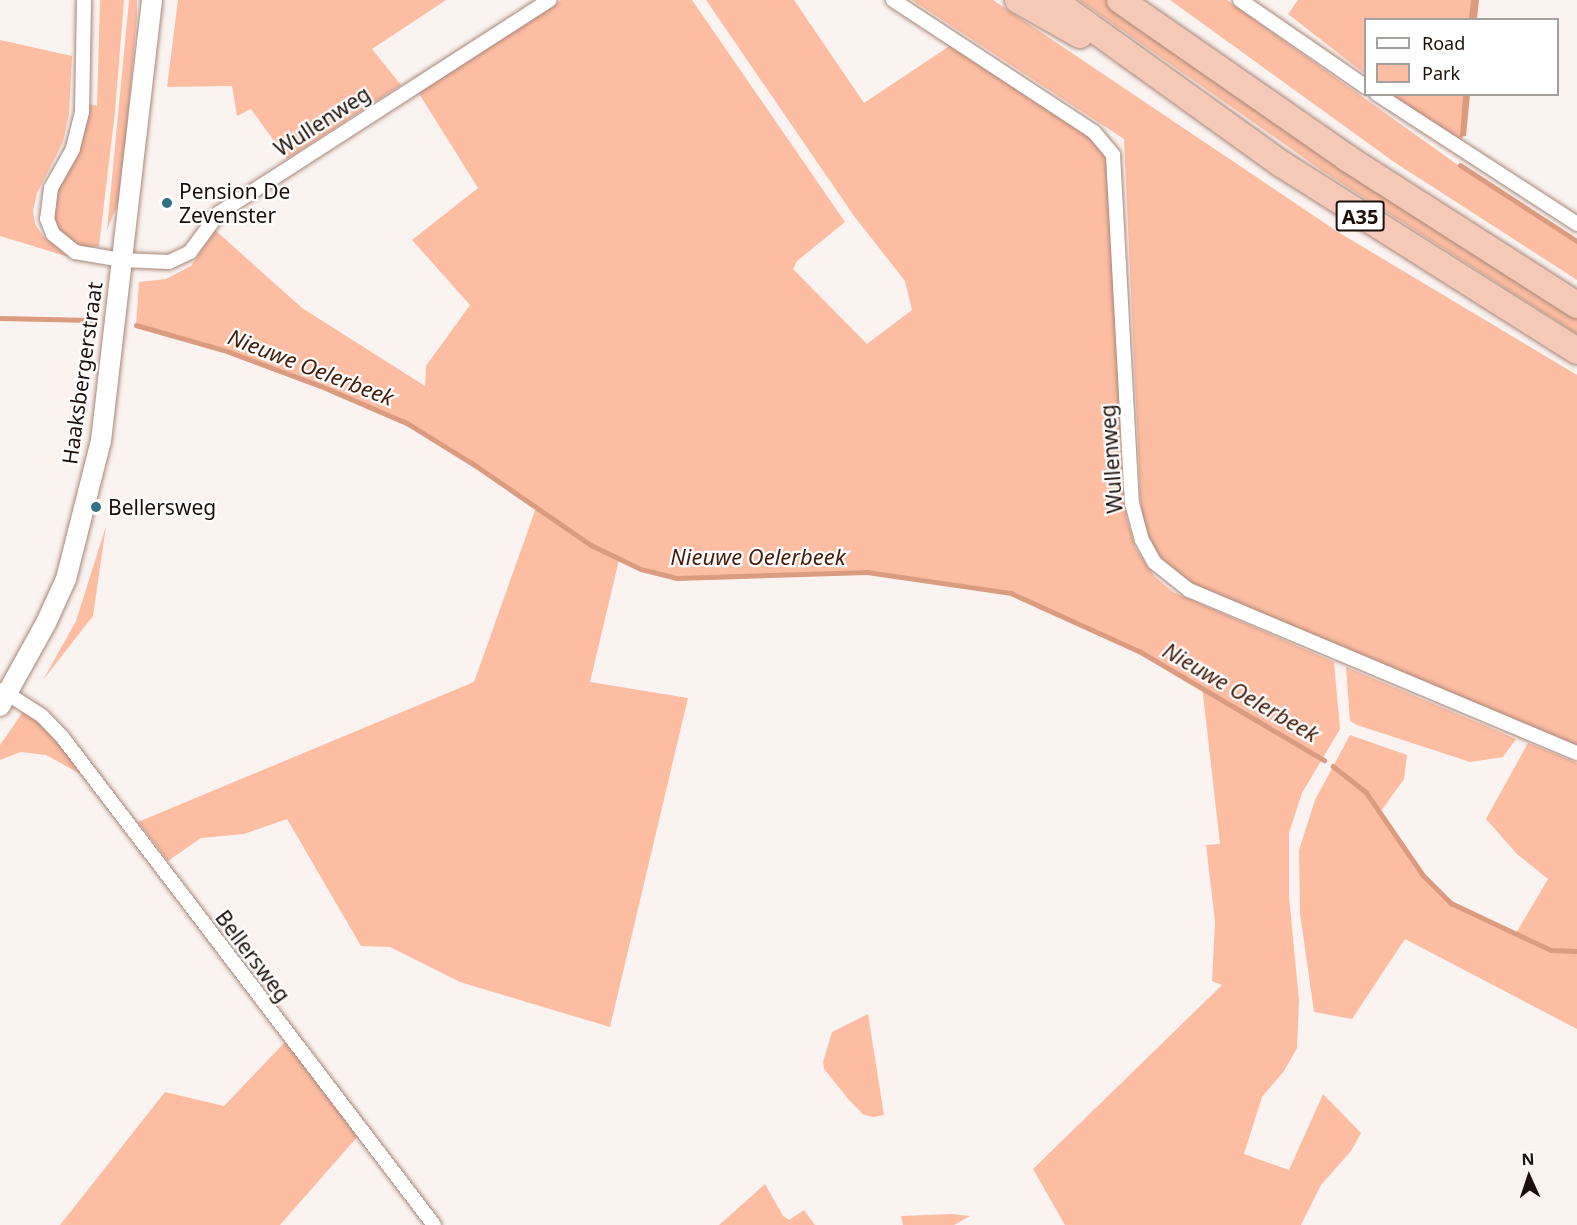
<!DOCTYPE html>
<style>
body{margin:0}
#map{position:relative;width:1577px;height:1225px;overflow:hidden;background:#fbf3f0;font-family:"Noto Sans",sans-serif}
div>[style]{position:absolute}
.green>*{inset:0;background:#fdbda3}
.water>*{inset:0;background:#db9b81}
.stream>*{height:4.5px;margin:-2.25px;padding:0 2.25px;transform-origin:2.25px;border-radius:2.25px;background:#db9b81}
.roads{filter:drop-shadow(0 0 2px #a88678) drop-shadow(0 0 2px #a88678)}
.minor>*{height:14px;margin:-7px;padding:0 7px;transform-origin:7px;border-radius:7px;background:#fff}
.secondary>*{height:20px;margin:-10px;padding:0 10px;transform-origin:10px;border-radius:10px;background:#fff}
.motorway>*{height:26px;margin:-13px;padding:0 13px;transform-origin:13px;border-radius:13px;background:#f4c9b8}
.dots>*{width:16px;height:16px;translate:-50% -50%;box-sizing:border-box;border:3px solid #fff;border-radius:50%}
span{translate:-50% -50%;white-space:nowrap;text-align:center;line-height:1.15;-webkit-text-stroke:4.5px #fff;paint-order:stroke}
.shield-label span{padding:2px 4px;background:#fff;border:2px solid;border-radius:4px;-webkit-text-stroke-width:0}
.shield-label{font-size:20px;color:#1d100b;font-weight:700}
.street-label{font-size:21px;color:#1d100b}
.poi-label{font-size:21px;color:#1d100b}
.left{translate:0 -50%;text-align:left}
.water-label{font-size:22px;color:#451c0a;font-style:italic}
.legend{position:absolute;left:1364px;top:18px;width:195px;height:78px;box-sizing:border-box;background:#fff;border:2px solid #a59f9d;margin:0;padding:8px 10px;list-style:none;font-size:18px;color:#1d100b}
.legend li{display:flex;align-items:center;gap:12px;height:30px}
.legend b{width:30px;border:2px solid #a59f9d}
.north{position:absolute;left:1499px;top:1147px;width:60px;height:60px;-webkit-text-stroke:4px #fff;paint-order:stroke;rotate:357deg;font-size:16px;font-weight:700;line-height:24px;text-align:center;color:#1d100b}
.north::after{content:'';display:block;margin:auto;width:21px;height:27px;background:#1d100b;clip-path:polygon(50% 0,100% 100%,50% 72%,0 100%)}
</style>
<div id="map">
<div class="green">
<i style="clip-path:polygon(100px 0,124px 0,115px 112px,99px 246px,77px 248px,53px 229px,51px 201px,88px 104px,97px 106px)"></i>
<i style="clip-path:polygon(129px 0,137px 0,137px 16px,127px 129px,119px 201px,107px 230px)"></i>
<i style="clip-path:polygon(178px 0,446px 0,372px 49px,401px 85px,287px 159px,251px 109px,237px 116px,232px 86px,167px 87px)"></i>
<i style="clip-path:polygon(561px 0,692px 0,845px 222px,797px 261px,793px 269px,867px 344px,912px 310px,905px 281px,854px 216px,706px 0,794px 0,864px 103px,954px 43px,1082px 131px,1103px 151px,1112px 182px,1126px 516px,1136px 549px,1155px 577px,1173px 592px,1334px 662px,1340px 729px,1302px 793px,1289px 833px,1289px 896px,1299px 1000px,1297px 1048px,1284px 1071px,1262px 1097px,1244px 1154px,1289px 1170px,1323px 1094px,1361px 1133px,1351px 1151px,1321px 1185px,1301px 1225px,1065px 1225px,1033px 1169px,1222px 985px,1212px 981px,1215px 922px,1206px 845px,1220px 844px,1202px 686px,1086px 625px,1011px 593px,849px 571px,677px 578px,619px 560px,590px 682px,688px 698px,610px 1027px,460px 982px,390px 947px,361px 946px,287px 819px,244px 834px,201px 838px,168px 861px,138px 822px,474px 682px,536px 508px,441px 443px,366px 404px,224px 350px,136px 325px,139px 282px,166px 279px,191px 266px,215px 230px,302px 308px,425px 386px,426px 366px,470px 305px,412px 240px,478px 188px,418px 92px)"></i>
<i style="clip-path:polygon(912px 0,993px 0,1338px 232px,1577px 375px,1577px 749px,1202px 590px,1180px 579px,1159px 558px,1145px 531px,1141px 511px,1124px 139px)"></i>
<i style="clip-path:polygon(1079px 0,1113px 0,1577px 314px,1577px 334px,1324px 172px)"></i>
<i style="clip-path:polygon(1170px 0,1227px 0,1462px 168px,1577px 240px,1577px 280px,1394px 162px)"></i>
<i style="clip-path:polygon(1298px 0,1475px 0,1473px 19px,1366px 20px,1365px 74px,1288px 14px)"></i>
<i style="clip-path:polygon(0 40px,72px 56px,69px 114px,63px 142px,37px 193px,33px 211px,35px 224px,43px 236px,69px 257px,0 236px)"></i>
<i style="clip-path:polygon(1391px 95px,1467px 95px,1462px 145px,1412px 111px)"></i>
<i style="clip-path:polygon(106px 526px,93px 616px,43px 680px,76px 621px)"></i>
<i style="clip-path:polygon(1346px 667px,1493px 729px,1516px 739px,1503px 757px,1470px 762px,1357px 725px,1350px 721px)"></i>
<i style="clip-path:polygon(25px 709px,58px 738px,88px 778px,46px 755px,21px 752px,0 760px,0 745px)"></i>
<i style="clip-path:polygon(1350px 735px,1407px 755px,1404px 779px,1381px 811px,1423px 875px,1451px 903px,1515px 935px,1548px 879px,1517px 854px,1486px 819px,1528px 743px,1577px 763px,1577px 1029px,1405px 939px,1352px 1019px,1314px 1012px,1300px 913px,1299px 850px,1315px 800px)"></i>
<i style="clip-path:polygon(868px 1014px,884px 1115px,874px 1117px,864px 1115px,850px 1101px,824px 1069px,823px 1062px,832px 1032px)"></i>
<i style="clip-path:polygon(286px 1041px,358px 1136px,280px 1225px,60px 1225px,165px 1092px,224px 1106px)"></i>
<i style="clip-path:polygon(765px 1184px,783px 1216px,789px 1220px,804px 1210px,815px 1225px,719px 1225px)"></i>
<i style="clip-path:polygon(952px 1214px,970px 1216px,954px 1225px,903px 1225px,901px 1216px)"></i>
</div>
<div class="water">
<i style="clip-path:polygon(1471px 0,1479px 0,1477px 19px,1469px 19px)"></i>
<i style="clip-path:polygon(1463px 95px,1470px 95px,1466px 136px,1460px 137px)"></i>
</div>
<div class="stream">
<i style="left:1460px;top:165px;width:140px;rotate:33deg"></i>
<i style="left:0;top:318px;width:92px;rotate:1.2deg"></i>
<i style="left:136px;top:325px;width:91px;rotate:15.9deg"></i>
<i style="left:224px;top:350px;width:103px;rotate:20.4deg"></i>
<i style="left:321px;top:386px;width:94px;rotate:23.3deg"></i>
<i style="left:407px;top:423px;width:80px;rotate:31.7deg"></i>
<i style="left:475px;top:465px;width:141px;rotate:34.6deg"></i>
<i style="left:591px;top:545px;width:55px;rotate:25.6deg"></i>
<i style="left:641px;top:569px;width:37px;rotate:14deg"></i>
<i style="left:677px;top:578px;width:190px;rotate:-1.8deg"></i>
<i style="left:867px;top:572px;width:146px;rotate:8.3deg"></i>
<i style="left:1011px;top:593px;width:141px;rotate:24.4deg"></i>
<i style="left:1139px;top:651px;width:215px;rotate:30.5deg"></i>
<i style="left:1333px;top:766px;width:42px;rotate:38.2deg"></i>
<i style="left:1366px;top:792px;width:101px;rotate:55.5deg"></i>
<i style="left:1423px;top:875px;width:40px;rotate:45deg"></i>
<i style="left:1451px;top:903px;width:110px;rotate:25.2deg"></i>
<i style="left:1551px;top:950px;width:26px;rotate:2deg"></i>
</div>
<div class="roads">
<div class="minor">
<i style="left:84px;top:0;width:112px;rotate:91deg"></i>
<i style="left:82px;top:112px;width:38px;rotate:104deg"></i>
<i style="left:73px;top:149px;width:45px;rotate:119.4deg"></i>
<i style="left:51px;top:188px;width:31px;rotate:97deg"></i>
<i style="left:47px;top:219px;width:16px;rotate:68deg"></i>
<i style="left:53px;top:234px;width:28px;rotate:39deg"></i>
<i style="left:75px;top:252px;width:48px;rotate:9.7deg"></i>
<i style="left:122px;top:260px;width:47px;rotate:2.4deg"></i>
<i style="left:169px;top:262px;width:23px;rotate:-25deg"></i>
<i style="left:190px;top:252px;width:49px;rotate:-53.4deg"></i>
<i style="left:219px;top:213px;width:393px;rotate:-32.8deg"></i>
<i style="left:893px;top:0;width:240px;rotate:33.3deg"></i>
<i style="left:1094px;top:132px;width:30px;rotate:50deg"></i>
<i style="left:1113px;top:155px;width:349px;rotate:86.9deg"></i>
<i style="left:1132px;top:503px;width:38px;rotate:75deg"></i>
<i style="left:1142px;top:540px;width:26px;rotate:61deg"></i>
<i style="left:1155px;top:563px;width:43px;rotate:38.5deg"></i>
<i style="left:1189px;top:590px;width:421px;rotate:22.8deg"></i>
<i style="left:1240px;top:0;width:153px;rotate:34.6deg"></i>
<i style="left:1377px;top:94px;width:239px;rotate:33deg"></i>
<i style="left:2px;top:690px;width:48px;rotate:33deg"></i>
<i style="left:42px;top:716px;width:30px;rotate:46deg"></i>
<i style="left:63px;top:738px;width:612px;rotate:52.7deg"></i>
</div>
<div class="secondary">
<i style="left:0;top:706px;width:95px;rotate:-61deg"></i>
<i style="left:46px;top:623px;width:48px;rotate:-65.6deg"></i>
<i style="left:66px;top:579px;width:142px;rotate:-75.8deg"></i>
<i style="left:101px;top:441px;width:444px;rotate:-83.4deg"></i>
</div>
<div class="motorway">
<i style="left:1018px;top:0;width:71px;rotate:29.4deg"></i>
<i style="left:1053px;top:0;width:283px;rotate:35.7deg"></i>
<i style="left:1283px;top:165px;width:348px;rotate:32.3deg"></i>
<i style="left:1120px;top:0;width:277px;rotate:34.8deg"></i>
<i style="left:1347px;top:158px;width:273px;rotate:32.6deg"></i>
</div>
</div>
<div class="dots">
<i style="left:167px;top:203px;background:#327186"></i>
<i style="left:96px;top:507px;background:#327186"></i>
</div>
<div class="shield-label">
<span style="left:1360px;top:216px">A35</span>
</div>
<div class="street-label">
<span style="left:322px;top:121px;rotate:-33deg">Wullenweg</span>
<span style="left:82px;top:373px;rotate:-82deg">Haaksbergerstraat</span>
<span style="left:1111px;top:459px;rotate:-94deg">Wullenweg</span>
<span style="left:253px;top:956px;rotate:53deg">Bellersweg</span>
</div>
<div class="poi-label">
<span class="left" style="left:179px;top:203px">Pension De<br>Zevenster</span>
<span class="left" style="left:108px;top:507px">Bellersweg</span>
</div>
<div class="water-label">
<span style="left:311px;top:367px;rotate:21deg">Nieuwe Oelerbeek</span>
<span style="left:758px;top:557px">Nieuwe Oelerbeek</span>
<span style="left:1241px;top:692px;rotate:30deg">Nieuwe Oelerbeek</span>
</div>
<ul class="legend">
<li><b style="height:8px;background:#fff"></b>Road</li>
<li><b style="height:16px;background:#fdbda3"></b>Park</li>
</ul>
<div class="north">N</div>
</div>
